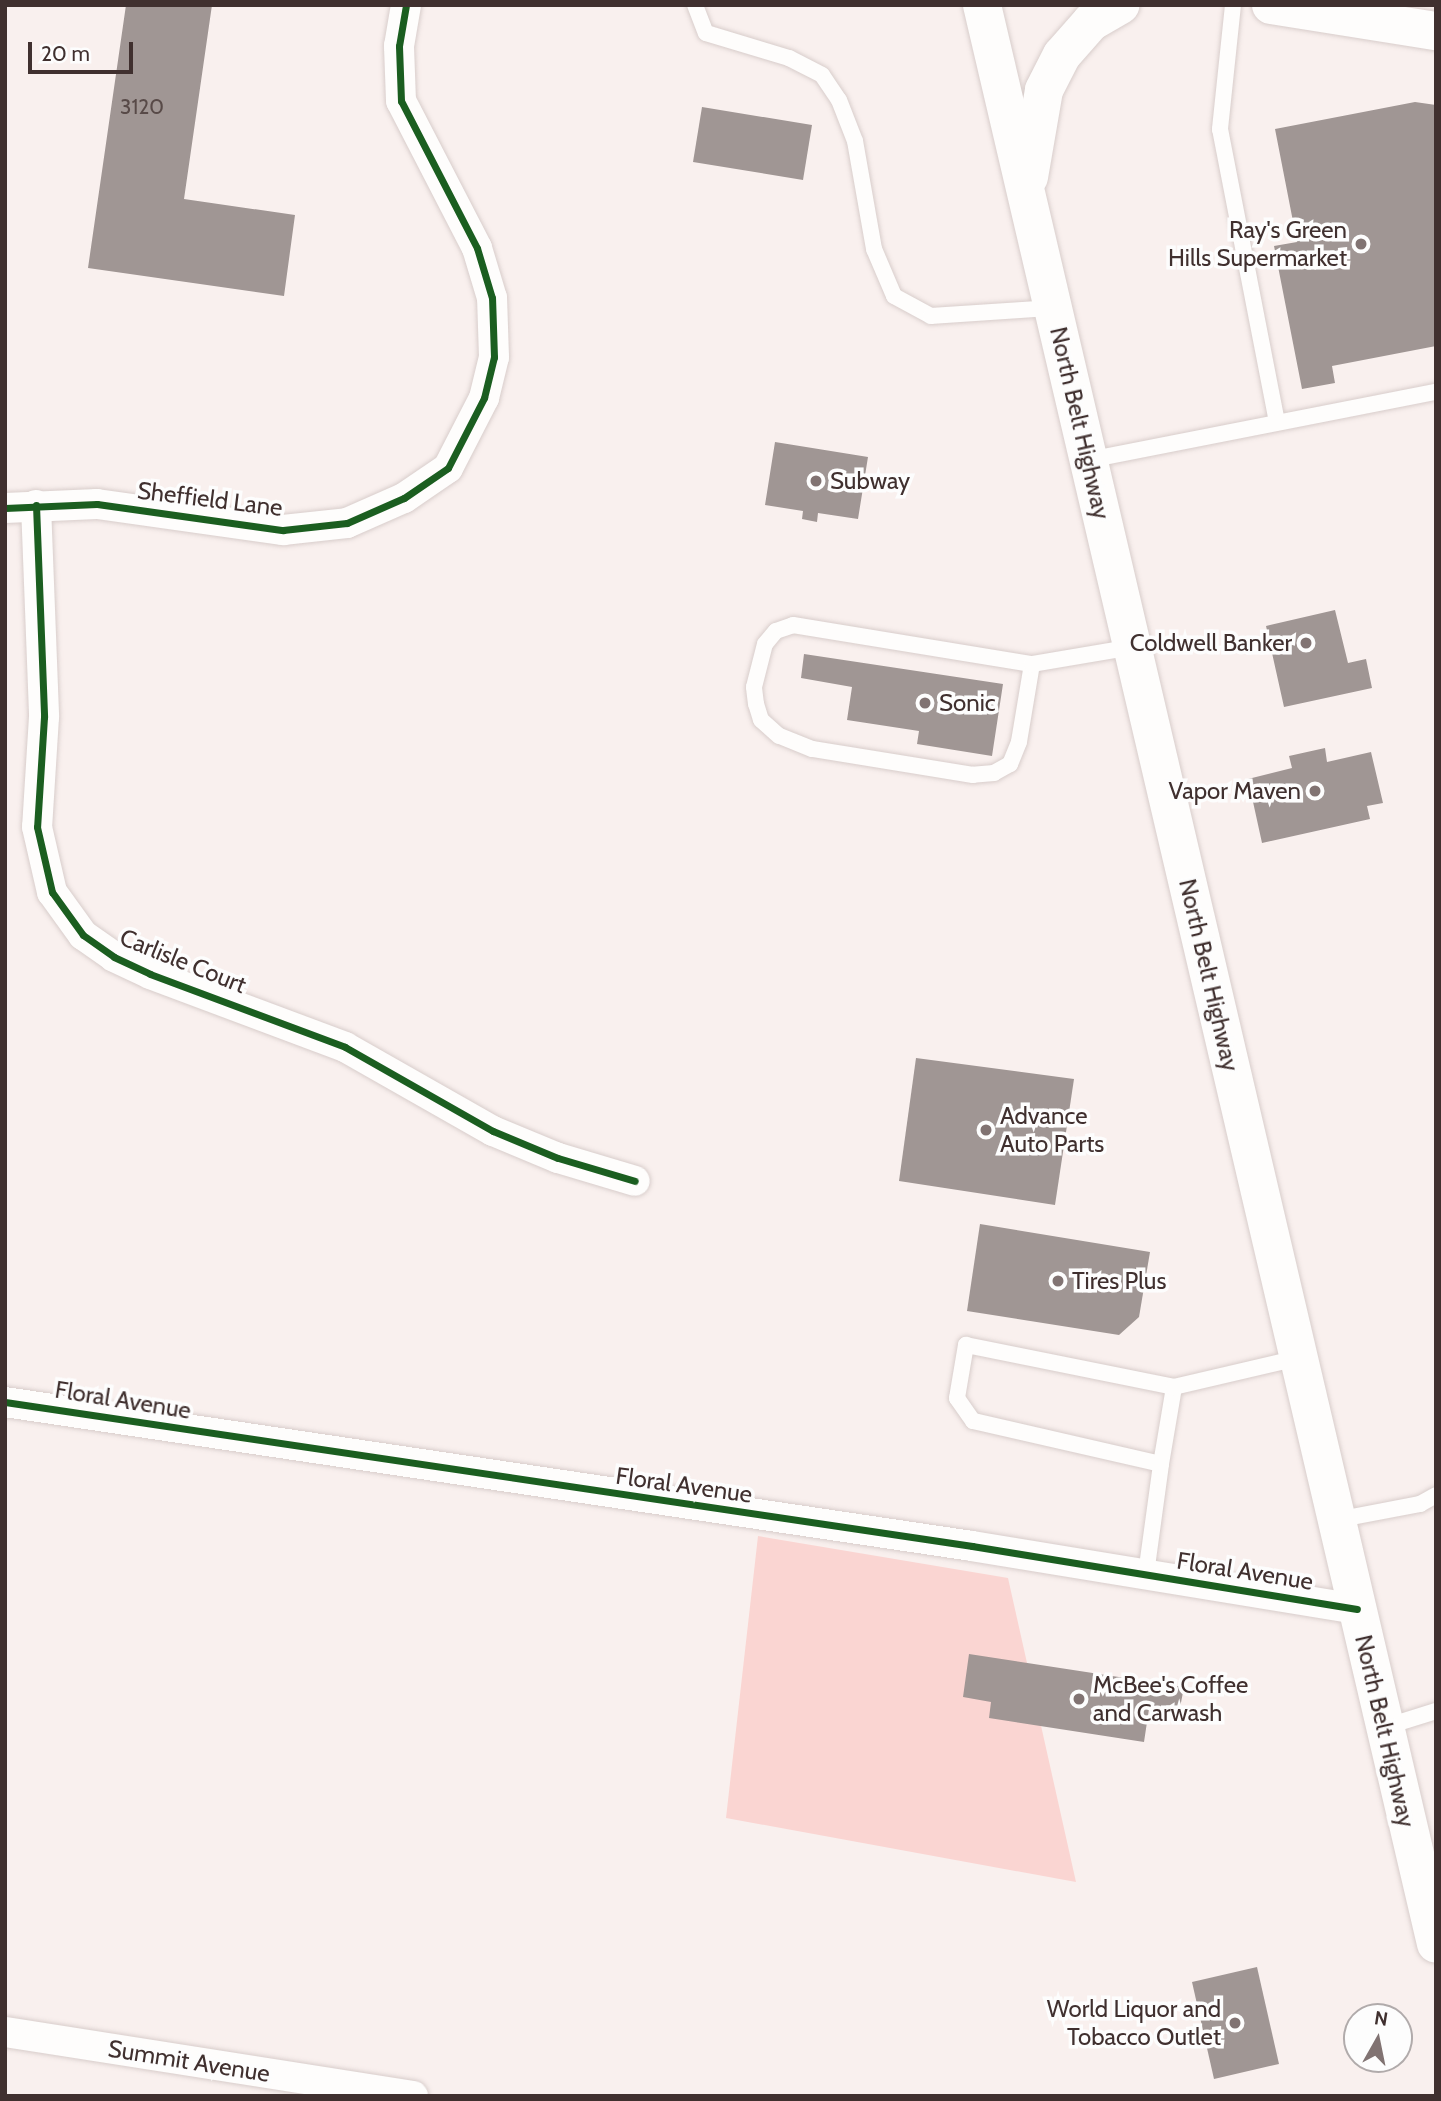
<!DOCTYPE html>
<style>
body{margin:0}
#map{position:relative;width:1441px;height:2101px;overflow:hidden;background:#f9f0ee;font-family:Cabin,sans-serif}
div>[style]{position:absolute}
.green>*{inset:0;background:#fad5d2}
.building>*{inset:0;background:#a09694}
.roads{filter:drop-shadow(0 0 2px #d8cdcb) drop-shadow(0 0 2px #d8cdcb)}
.service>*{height:16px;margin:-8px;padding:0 8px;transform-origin:8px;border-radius:8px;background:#fefdfc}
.minor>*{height:30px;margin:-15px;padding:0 15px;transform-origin:15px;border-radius:15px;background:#fefdfc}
.tertiary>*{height:38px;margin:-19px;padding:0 19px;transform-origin:19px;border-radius:19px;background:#fefdfc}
.primary>*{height:38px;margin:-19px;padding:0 19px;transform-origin:19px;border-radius:19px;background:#fefdfc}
.cycleway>*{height:7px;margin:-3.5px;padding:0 3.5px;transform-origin:3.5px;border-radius:3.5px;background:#1b5e20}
.dots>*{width:19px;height:19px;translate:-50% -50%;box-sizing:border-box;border:4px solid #fdfdfd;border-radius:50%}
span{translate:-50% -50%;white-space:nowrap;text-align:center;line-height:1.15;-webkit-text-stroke:7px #fdfdfd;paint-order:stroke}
.number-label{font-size:21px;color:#584a48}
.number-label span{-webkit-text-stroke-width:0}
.poi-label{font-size:24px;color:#40302f}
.right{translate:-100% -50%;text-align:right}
.left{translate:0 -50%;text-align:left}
.street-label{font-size:24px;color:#40302f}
.frame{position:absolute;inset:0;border:7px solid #40302f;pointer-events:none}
.north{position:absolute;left:1343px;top:2003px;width:70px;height:70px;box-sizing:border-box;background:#fdfdfd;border:2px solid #b1abab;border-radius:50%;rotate:9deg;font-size:19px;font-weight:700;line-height:28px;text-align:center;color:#40302f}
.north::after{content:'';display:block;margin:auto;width:24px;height:32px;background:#817372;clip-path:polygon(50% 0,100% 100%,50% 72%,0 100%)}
.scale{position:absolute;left:28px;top:42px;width:105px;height:32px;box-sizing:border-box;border:4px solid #40302f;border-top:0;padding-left:9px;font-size:21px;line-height:24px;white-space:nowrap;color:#40302f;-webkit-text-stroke:5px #fdfdfd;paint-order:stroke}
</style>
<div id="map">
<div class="green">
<i style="clip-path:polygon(758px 1536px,1008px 1578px,1076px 1882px,726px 1818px)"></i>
</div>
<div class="building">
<i style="clip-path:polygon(126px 5px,212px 5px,184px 199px,295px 215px,284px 296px,88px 268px)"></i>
<i style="clip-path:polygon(1415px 102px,1436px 105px,1436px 346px,1332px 366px,1335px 383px,1302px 389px,1274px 246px,1297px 242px,1275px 129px)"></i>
<i style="clip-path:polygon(702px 107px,812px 125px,803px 180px,693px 162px)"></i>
<i style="clip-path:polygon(775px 442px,868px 457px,858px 519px,818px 513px,817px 522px,802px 519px,803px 511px,765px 505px)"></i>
<i style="clip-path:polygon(1335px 610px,1348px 663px,1366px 659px,1372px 688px,1284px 707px,1266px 626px)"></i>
<i style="clip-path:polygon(804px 654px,1003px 684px,992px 756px,917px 744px,919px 731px,847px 720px,852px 687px,801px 678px)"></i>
<i style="clip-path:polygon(1325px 748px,1327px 762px,1371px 752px,1383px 803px,1367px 806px,1370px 819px,1262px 843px,1248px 779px,1292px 768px,1289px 756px)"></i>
<i style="clip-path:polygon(916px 1058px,1074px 1079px,1055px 1205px,899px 1181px)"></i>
<i style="clip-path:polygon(980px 1224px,1150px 1252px,1139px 1317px,1119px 1335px,967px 1311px)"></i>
<i style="clip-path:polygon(969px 1654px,1184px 1687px,1179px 1713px,1149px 1709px,1144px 1742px,989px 1718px,991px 1702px,963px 1697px)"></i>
<i style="clip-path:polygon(1257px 1967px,1279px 2064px,1214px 2079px,1192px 1982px)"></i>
</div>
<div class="roads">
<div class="service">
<i style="left:695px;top:5px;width:30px;rotate:69deg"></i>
<i style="left:706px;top:33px;width:87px;rotate:16.8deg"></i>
<i style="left:789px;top:58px;width:37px;rotate:27deg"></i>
<i style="left:822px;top:75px;width:30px;rotate:56deg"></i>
<i style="left:839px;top:100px;width:44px;rotate:68.7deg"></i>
<i style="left:855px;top:141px;width:110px;rotate:80deg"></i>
<i style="left:874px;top:249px;width:51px;rotate:66.9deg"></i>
<i style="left:894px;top:296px;width:42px;rotate:28.4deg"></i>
<i style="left:931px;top:316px;width:122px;rotate:-3.8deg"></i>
<i style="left:1233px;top:5px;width:125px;rotate:96deg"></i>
<i style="left:1220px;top:129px;width:299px;rotate:79deg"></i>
<i style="left:1088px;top:460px;width:355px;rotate:-11.1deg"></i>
<i style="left:1032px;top:664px;width:79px;rotate:99.5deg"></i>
<i style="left:1019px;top:742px;width:24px;rotate:112deg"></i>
<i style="left:1010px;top:764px;width:18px;rotate:151deg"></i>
<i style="left:994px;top:773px;width:21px;rotate:175deg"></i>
<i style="left:973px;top:775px;width:163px;rotate:-170.8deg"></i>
<i style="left:812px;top:749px;width:35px;rotate:-158deg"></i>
<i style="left:779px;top:736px;width:24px;rotate:-138deg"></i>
<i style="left:761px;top:720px;width:17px;rotate:-107deg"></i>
<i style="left:756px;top:704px;width:17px;rotate:-97deg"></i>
<i style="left:754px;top:687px;width:44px;rotate:-75.7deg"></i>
<i style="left:765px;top:644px;width:17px;rotate:-50deg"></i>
<i style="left:776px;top:631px;width:18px;rotate:-19deg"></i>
<i style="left:793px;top:625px;width:242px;rotate:9.3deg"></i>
<i style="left:1032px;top:664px;width:101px;rotate:-9.6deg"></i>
<i style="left:1161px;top:1464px;width:78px;rotate:-80.4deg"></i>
<i style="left:1336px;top:1520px;width:86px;rotate:-10.8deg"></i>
<i style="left:1420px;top:1504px;width:18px;rotate:-29deg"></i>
<i style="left:1146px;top:1574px;width:111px;rotate:-82.2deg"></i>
<i style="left:1161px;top:1464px;width:193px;rotate:-167.1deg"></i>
<i style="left:973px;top:1421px;width:28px;rotate:-125deg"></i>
<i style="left:957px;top:1398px;width:54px;rotate:-80.4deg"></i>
<i style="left:966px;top:1345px;width:212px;rotate:11.4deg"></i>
<i style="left:1174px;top:1387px;width:127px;rotate:-13.2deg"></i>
<i style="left:1385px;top:1727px;width:53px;rotate:-17.4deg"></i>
</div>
<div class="minor">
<i style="left:36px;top:505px;width:212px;rotate:87.8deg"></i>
<i style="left:44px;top:717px;width:110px;rotate:93.6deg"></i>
<i style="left:37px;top:827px;width:67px;rotate:77deg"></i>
<i style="left:52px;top:892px;width:53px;rotate:54.2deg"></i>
<i style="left:83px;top:935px;width:38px;rotate:35deg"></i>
<i style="left:114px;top:957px;width:40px;rotate:25deg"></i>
<i style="left:150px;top:974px;width:208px;rotate:20.5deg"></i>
<i style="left:345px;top:1047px;width:170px;rotate:29.6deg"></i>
<i style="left:493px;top:1131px;width:70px;rotate:22.6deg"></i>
<i style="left:558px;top:1158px;width:80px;rotate:16.6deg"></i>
<i style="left:5px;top:508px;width:92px;rotate:-2.5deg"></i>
<i style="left:97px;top:504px;width:188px;rotate:8deg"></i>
<i style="left:283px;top:530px;width:64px;rotate:-6.2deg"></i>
<i style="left:347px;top:523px;width:62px;rotate:-23.7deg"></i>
<i style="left:404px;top:498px;width:53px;rotate:-34.3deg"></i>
<i style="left:448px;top:468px;width:79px;rotate:-62.8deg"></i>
<i style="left:484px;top:398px;width:42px;rotate:-76.3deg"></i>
<i style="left:494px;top:357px;width:59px;rotate:-91.9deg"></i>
<i style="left:492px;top:298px;width:52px;rotate:-106.7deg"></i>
<i style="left:477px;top:248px;width:165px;rotate:-117.3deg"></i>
<i style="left:401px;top:101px;width:55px;rotate:-92.1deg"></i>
<i style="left:399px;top:46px;width:42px;rotate:-80.3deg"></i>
<i style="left:5px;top:1402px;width:978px;rotate:8.47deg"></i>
<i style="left:972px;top:1546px;width:390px;rotate:9.3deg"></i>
<i style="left:5px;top:2032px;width:413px;rotate:8.9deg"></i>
</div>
<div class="tertiary">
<i style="left:1271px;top:5px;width:167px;rotate:9deg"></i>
</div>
<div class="primary">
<i style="left:982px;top:5px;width:1991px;rotate:76.82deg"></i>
<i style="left:1029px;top:177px;width:88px;rotate:-80.2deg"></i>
<i style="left:1044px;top:90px;width:39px;rotate:-63deg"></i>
<i style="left:1062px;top:55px;width:44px;rotate:-48.7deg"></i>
<i style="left:1091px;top:22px;width:34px;rotate:-30deg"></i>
</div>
</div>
<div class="cycleway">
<i style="left:36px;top:505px;width:212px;rotate:87.8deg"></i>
<i style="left:44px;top:717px;width:110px;rotate:93.6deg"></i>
<i style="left:37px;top:827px;width:67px;rotate:77deg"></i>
<i style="left:52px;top:892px;width:53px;rotate:54.2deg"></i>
<i style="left:83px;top:935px;width:38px;rotate:35deg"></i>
<i style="left:114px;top:957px;width:40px;rotate:25deg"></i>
<i style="left:150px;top:974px;width:208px;rotate:20.5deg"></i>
<i style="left:345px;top:1047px;width:170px;rotate:29.6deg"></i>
<i style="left:493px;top:1131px;width:70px;rotate:22.6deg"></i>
<i style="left:558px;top:1158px;width:80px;rotate:16.6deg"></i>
<i style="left:5px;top:508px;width:92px;rotate:-2.5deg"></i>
<i style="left:97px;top:504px;width:188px;rotate:8deg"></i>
<i style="left:283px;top:530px;width:64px;rotate:-6.2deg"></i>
<i style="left:347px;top:523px;width:62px;rotate:-23.7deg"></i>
<i style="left:404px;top:498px;width:53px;rotate:-34.3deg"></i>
<i style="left:448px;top:468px;width:79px;rotate:-62.8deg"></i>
<i style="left:484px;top:398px;width:42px;rotate:-76.3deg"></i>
<i style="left:494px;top:357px;width:59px;rotate:-91.9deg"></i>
<i style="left:492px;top:298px;width:52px;rotate:-106.7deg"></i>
<i style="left:477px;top:248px;width:165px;rotate:-117.3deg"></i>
<i style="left:401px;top:101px;width:55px;rotate:-92.1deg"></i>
<i style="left:399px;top:46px;width:42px;rotate:-80.3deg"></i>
<i style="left:5px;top:1402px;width:978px;rotate:8.47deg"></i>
<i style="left:972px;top:1546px;width:390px;rotate:9.3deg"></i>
</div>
<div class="dots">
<i style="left:1361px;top:244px;background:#817372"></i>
<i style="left:816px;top:481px;background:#817372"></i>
<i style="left:1306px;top:643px;background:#817372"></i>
<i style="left:925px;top:703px;background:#817372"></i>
<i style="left:1315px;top:791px;background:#817372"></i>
<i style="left:986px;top:1130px;background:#817372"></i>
<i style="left:1058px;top:1281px;background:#817372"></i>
<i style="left:1079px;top:1699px;background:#817372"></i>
<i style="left:1235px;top:2023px;background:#817372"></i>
</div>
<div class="number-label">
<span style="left:142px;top:107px">3120</span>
</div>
<div class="poi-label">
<span class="right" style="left:1347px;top:244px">Ray's Green<br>Hills Supermarket</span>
<span class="left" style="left:830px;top:481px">Subway</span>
<span class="right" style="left:1292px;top:643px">Coldwell Banker</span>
<span class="left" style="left:939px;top:703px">Sonic</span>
<span class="right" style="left:1301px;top:791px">Vapor Maven</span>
<span class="left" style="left:1000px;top:1130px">Advance<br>Auto Parts</span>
<span class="left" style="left:1072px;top:1281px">Tires Plus</span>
<span class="left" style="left:1093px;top:1699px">McBee's Coffee<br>and Carwash</span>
<span class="right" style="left:1221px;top:2023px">World Liquor and<br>Tobacco Outlet</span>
</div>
<div class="street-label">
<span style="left:1080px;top:423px;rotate:77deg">North Belt Highway</span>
<span style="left:210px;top:499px;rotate:7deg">Sheffield Lane</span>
<span style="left:183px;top:961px;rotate:22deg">Carlisle Court</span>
<span style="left:1209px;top:975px;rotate:77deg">North Belt Highway</span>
<span style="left:123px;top:1400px;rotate:9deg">Floral Avenue</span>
<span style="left:684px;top:1485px;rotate:8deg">Floral Avenue</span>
<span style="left:1245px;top:1571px;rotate:9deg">Floral Avenue</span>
<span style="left:1385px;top:1731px;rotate:77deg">North Belt Highway</span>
<span style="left:189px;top:2061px;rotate:9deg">Summit Avenue</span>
</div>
<div class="frame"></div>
<div class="north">N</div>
<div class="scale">20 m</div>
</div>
